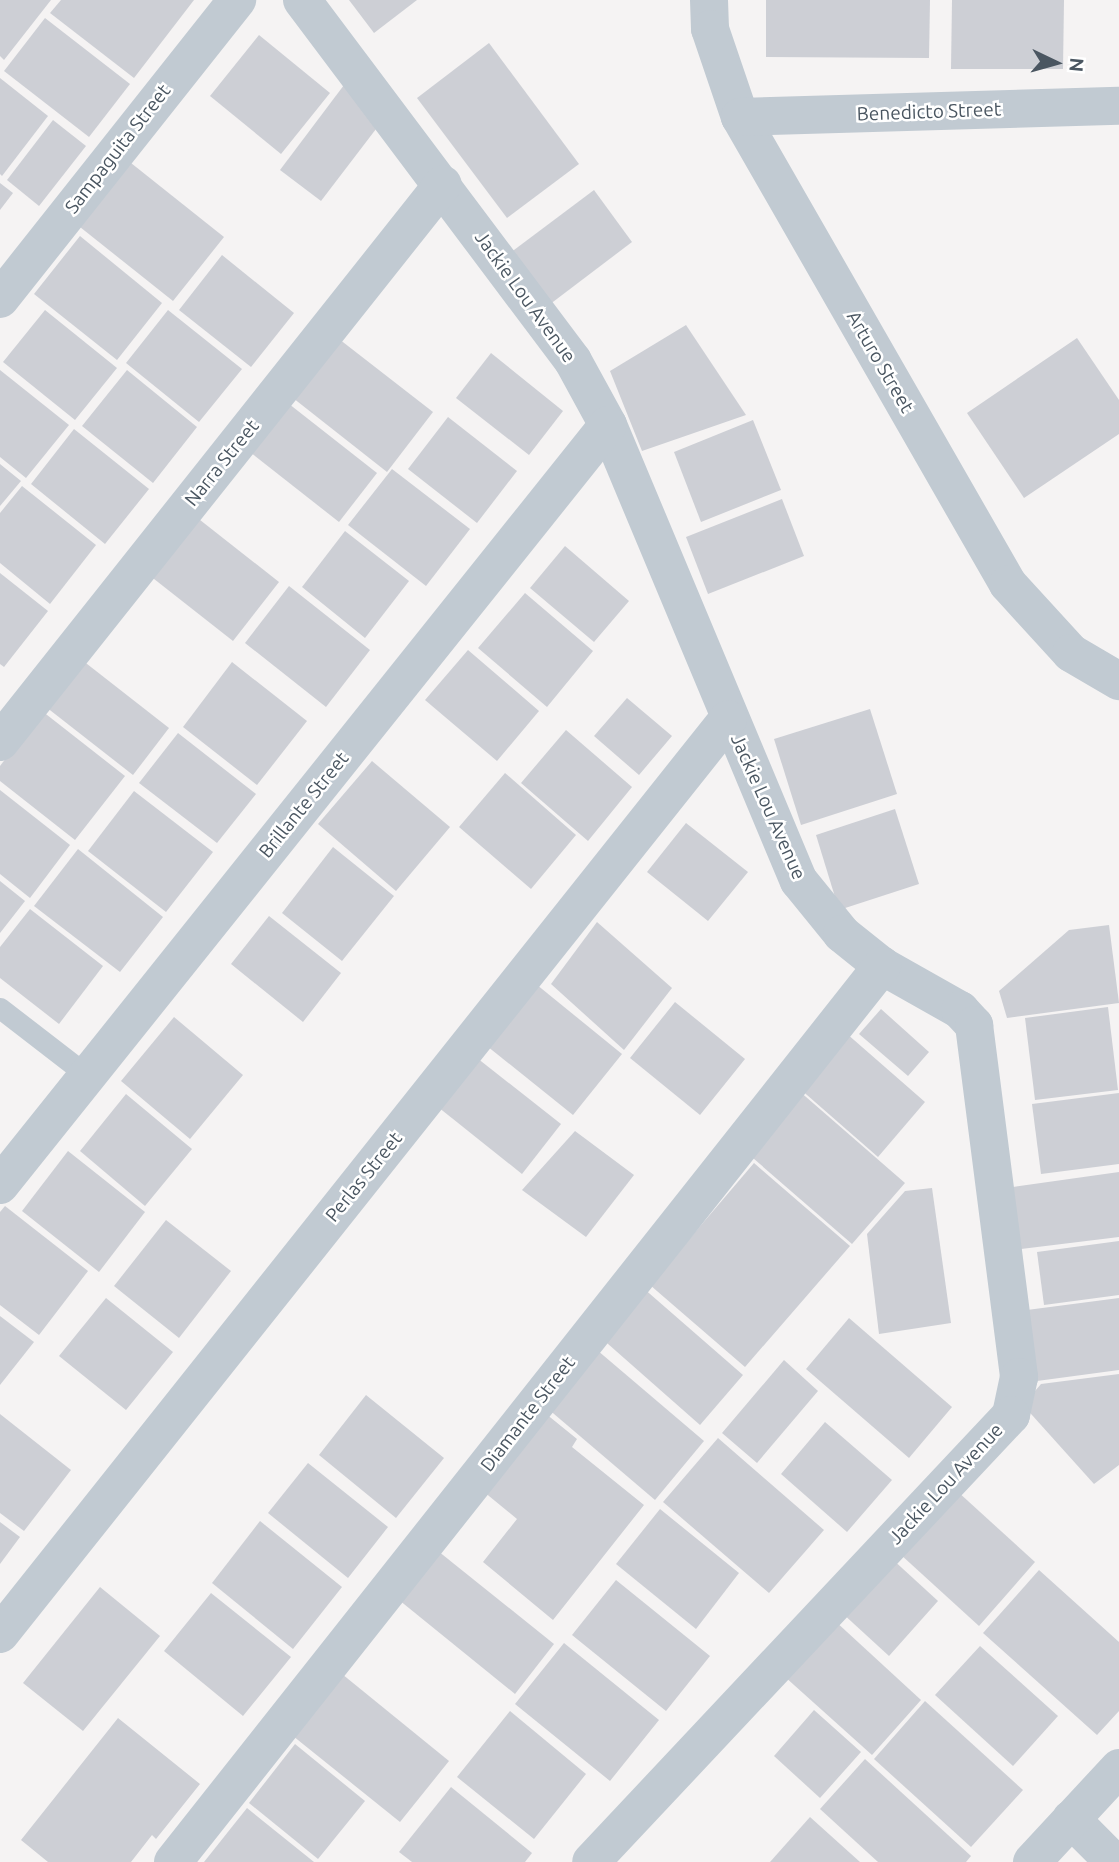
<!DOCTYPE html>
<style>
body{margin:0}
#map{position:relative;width:1119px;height:1862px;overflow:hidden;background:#f5f3f3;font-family:Ubuntu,sans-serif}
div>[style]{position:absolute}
.building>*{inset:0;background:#cdcfd5}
.lane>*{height:21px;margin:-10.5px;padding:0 10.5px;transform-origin:10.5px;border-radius:10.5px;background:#c1cad2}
.street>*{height:38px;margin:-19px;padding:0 19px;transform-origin:19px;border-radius:19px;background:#c1cad2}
span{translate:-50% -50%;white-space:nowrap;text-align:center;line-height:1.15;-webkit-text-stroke:5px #fff;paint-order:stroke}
.street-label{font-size:19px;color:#4a5661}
.north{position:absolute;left:1021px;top:28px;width:70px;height:70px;-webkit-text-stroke:5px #fff;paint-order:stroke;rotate:95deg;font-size:19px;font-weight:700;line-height:28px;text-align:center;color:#4a5661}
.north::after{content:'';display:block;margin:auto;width:24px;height:32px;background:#4a5661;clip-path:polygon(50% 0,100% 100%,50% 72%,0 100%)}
</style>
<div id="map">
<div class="building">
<i style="clip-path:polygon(0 0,51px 0,4px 60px,0 56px)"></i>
<i style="clip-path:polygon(61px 0,194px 0,134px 78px,50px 13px)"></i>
<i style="clip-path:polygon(349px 0,417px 0,374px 33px)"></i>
<i style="clip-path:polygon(766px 0,930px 0,929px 58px,766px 57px)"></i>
<i style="clip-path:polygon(952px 0,1064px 0,1063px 69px,951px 69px)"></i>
<i style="clip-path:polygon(45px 18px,130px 84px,89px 137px,4px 71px)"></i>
<i style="clip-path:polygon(259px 35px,330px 93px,281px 154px,210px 96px)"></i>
<i style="clip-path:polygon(489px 43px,579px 164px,507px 218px,417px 98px)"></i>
<i style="clip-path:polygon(0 78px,48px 116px,2px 176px,0 174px)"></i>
<i style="clip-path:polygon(344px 85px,376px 129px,321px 201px,280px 170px)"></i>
<i style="clip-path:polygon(53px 120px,86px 146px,39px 206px,7px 180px)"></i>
<i style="clip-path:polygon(131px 163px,224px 237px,173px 301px,80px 227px)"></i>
<i style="clip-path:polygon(0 183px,13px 193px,0 210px)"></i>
<i style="clip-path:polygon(594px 190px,632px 242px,545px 308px,506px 256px)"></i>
<i style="clip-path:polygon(80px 236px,162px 303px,117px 360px,34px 294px)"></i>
<i style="clip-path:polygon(222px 255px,294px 313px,251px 367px,179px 310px)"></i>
<i style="clip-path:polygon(45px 310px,117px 368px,75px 420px,3px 362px)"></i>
<i style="clip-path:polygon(168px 310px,242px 369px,199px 422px,126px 363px)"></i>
<i style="clip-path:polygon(686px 325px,746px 415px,642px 451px,610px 371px)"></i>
<i style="clip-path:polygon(1077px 338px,1119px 400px,1119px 434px,1024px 498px,967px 413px)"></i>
<i style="clip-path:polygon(339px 339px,433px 412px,387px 472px,293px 398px)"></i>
<i style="clip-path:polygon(491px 353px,563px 411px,529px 455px,456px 398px)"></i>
<i style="clip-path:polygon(0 370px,69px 425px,26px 478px,0 457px)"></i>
<i style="clip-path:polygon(127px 370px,197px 427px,153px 483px,82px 426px)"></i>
<i style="clip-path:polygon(284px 400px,377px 473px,339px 522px,246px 449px)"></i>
<i style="clip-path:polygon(448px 417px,517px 471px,477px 523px,408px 469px)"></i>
<i style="clip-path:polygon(753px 420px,781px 490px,701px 522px,674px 452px)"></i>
<i style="clip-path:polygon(74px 429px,149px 489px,105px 544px,31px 484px)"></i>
<i style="clip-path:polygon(0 464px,21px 481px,0 506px)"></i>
<i style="clip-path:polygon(392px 469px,470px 529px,426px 586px,348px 525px)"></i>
<i style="clip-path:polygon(22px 486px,96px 545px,50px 604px,0 563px,0 513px)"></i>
<i style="clip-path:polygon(782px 499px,804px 556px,708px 594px,686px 537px)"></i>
<i style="clip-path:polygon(195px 516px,279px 582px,233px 641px,149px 575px)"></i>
<i style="clip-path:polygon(345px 531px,409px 581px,365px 638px,302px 587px)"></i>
<i style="clip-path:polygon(565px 546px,629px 601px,594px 642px,530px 588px)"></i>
<i style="clip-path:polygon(0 573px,48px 611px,4px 667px,0 664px)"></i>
<i style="clip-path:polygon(289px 586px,370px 650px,326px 707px,245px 643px)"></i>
<i style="clip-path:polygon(525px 593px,593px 651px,547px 707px,478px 648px)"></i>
<i style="clip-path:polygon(468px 650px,539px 711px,497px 761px,425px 700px)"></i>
<i style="clip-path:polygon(82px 660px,169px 728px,133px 775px,46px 707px)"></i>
<i style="clip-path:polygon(232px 662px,307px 721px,257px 785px,183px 727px)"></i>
<i style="clip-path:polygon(627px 698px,672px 736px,639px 775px,594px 736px)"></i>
<i style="clip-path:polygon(870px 709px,897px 794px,801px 825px,774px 739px)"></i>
<i style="clip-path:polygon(42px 711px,125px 776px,75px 840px,0 781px,0 766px)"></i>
<i style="clip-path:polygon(566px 730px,632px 787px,588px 841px,521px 783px)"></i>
<i style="clip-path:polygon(178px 733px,256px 794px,217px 843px,139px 783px)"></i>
<i style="clip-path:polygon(372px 761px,450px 827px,396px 891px,318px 824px)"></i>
<i style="clip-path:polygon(505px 773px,576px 835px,531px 889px,459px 827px)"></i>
<i style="clip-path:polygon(0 790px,70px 845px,30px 898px,0 874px)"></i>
<i style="clip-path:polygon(134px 791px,213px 852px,166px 912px,88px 851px)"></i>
<i style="clip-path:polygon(895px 809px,919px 884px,839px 910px,816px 835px)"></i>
<i style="clip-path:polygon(686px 823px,748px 872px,708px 921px,647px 872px)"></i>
<i style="clip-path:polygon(333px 847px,394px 896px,342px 961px,282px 913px)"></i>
<i style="clip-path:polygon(78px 849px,163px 917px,120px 972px,34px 906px)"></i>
<i style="clip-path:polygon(0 881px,25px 901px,0 933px)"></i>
<i style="clip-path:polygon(30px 909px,103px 966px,59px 1024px,0 978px,0 947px)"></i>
<i style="clip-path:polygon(269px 916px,341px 973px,303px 1022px,231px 964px)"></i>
<i style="clip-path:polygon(597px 922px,672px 988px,624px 1050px,551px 984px)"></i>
<i style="clip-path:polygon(1109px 925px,1119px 1003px,1007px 1018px,999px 991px,1069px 930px)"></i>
<i style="clip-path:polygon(531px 980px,622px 1054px,573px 1115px,482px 1042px)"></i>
<i style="clip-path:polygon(675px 1002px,745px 1059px,700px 1115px,630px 1058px)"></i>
<i style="clip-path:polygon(1108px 1007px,1118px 1090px,1035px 1100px,1025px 1018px)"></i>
<i style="clip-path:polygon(881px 1009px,929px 1052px,908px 1076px,859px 1034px)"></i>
<i style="clip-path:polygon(174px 1017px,243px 1075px,190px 1139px,121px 1081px)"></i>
<i style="clip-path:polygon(846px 1033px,925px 1102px,878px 1157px,799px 1088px)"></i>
<i style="clip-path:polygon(472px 1054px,561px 1124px,522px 1174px,433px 1103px)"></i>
<i style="clip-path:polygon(798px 1090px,905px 1183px,852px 1244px,746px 1152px)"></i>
<i style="clip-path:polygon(1119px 1093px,1119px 1164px,1041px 1174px,1032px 1104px)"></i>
<i style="clip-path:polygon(126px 1094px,192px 1149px,145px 1206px,80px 1151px)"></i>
<i style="clip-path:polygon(575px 1131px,634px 1175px,586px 1237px,522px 1190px)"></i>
<i style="clip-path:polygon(68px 1151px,145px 1212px,99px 1272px,22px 1211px)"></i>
<i style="clip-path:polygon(754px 1163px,850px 1246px,745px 1367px,650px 1285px)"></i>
<i style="clip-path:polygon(1119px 1172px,1119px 1237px,1021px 1249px,1013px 1187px)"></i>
<i style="clip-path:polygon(932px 1188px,951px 1323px,879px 1334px,867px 1234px,905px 1191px)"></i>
<i style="clip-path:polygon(5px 1206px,88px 1271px,39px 1335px,0 1305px,0 1212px)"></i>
<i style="clip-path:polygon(166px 1220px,231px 1271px,179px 1338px,114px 1286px)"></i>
<i style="clip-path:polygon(1119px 1241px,1119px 1295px,1044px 1305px,1037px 1252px)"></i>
<i style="clip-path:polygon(642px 1287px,743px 1375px,700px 1425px,599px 1336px)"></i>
<i style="clip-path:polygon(106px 1298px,173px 1352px,126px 1410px,59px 1356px)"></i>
<i style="clip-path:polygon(1119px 1298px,1119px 1370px,1037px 1381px,1027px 1310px)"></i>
<i style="clip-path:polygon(0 1316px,34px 1342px,0 1385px)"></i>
<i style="clip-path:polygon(849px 1318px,952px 1407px,909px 1458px,806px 1369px)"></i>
<i style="clip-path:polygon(597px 1350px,704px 1441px,655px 1500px,547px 1408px)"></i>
<i style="clip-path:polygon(784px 1360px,818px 1391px,757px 1463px,722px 1433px)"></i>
<i style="clip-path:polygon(1119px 1374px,1119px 1465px,1094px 1484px,1023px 1405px,1041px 1384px)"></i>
<i style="clip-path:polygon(366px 1395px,444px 1458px,396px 1518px,319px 1455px)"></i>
<i style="clip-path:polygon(540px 1409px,577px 1439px,572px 1447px,644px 1505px,553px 1620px,483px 1562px,517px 1519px,478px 1487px)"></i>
<i style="clip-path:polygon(0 1414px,71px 1470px,24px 1531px,0 1513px)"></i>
<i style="clip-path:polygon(825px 1422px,892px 1480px,847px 1532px,781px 1474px)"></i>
<i style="clip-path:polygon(718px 1438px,824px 1530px,769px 1593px,663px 1502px)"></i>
<i style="clip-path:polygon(308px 1463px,388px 1527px,348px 1578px,268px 1513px)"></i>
<i style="clip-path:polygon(957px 1491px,1035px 1562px,979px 1626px,900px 1554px)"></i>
<i style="clip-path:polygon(660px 1509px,739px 1573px,696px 1629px,616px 1564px)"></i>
<i style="clip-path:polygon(260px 1521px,342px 1587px,293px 1649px,212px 1583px)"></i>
<i style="clip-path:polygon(0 1522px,20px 1537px,0 1564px)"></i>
<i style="clip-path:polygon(438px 1551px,554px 1644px,515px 1694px,399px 1600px)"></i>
<i style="clip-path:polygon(890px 1557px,938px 1601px,889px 1656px,841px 1612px)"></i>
<i style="clip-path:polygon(1039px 1570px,1119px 1642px,1119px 1711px,1097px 1735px,983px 1633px)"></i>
<i style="clip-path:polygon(616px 1580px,710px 1656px,666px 1711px,572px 1635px)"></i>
<i style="clip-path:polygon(100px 1587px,160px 1636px,83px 1731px,23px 1683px)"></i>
<i style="clip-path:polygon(211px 1593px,291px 1657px,243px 1716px,164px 1651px)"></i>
<i style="clip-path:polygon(834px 1620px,921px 1700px,872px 1755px,784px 1676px)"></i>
<i style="clip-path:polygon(564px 1643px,659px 1720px,610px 1781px,515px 1704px)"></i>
<i style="clip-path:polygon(980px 1646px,1058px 1716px,1013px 1766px,935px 1695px)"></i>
<i style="clip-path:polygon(342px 1674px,449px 1761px,400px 1822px,293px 1736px)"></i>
<i style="clip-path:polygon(925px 1701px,1023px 1790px,971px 1847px,874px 1759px)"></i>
<i style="clip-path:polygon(814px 1710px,861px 1752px,820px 1798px,774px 1756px)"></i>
<i style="clip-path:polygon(510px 1711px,586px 1774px,534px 1839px,457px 1777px)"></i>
<i style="clip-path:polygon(118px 1718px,200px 1784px,156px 1839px,152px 1835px,131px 1862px,48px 1862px,21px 1840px)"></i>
<i style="clip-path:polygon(295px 1744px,365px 1801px,318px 1859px,249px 1803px)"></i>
<i style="clip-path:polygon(865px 1759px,971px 1856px,966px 1862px,878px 1862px,820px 1809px)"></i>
<i style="clip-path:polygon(451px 1787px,532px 1853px,525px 1862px,412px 1862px,399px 1852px)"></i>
<i style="clip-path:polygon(247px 1808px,314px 1862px,204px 1862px)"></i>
<i style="clip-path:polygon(810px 1817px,860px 1862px,770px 1862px)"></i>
</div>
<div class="lane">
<i style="left:0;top:1008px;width:111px;rotate:37.7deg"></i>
</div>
<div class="street">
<i style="left:302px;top:0;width:451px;rotate:53.1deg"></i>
<i style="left:573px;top:361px;width:73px;rotate:61.3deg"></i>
<i style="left:608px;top:425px;width:494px;rotate:67.3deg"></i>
<i style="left:799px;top:881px;width:68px;rotate:50.9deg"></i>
<i style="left:842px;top:934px;width:51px;rotate:38.7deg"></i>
<i style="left:882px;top:966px;width:90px;rotate:29.4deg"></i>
<i style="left:960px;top:1010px;width:21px;rotate:47deg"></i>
<i style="left:974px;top:1025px;width:355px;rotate:82.7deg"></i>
<i style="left:1019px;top:1377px;width:39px;rotate:102deg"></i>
<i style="left:1011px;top:1415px;width:613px;rotate:133.22deg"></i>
<i style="left:709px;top:0;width:29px;rotate:88deg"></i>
<i style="left:710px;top:29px;width:93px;rotate:71.2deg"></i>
<i style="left:740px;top:117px;width:538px;rotate:60.15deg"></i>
<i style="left:1008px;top:584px;width:93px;rotate:47.6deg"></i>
<i style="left:1071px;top:653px;width:56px;rotate:30.3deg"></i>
<i style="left:740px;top:117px;width:379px;rotate:-1.7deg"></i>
<i style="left:0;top:299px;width:382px;rotate:-51.6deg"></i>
<i style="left:0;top:742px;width:712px;rotate:-51.55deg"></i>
<i style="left:0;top:1185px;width:973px;rotate:-51.34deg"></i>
<i style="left:0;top:1634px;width:1169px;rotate:-51.49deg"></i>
<i style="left:1071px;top:1819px;width:61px;rotate:45deg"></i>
<i style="left:173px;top:1862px;width:1143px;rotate:-51.65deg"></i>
<i style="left:1032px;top:1862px;width:128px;rotate:-47.2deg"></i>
</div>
<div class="street-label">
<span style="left:929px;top:112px;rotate:-2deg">Benedicto Street</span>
<span style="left:118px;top:149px;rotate:-52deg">Sampaguita Street</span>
<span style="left:525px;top:297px;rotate:54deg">Jackie Lou Avenue</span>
<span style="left:880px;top:362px;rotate:60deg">Arturo Street</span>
<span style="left:222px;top:463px;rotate:-51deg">Narra Street</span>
<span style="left:304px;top:805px;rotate:-51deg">Brillante Street</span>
<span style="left:768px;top:807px;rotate:66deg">Jackie Lou Avenue</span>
<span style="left:364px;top:1177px;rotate:-51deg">Perlas Street</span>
<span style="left:528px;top:1414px;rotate:-52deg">Diamante Street</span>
<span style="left:946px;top:1484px;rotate:-47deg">Jackie Lou Avenue</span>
</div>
<div class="north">N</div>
</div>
